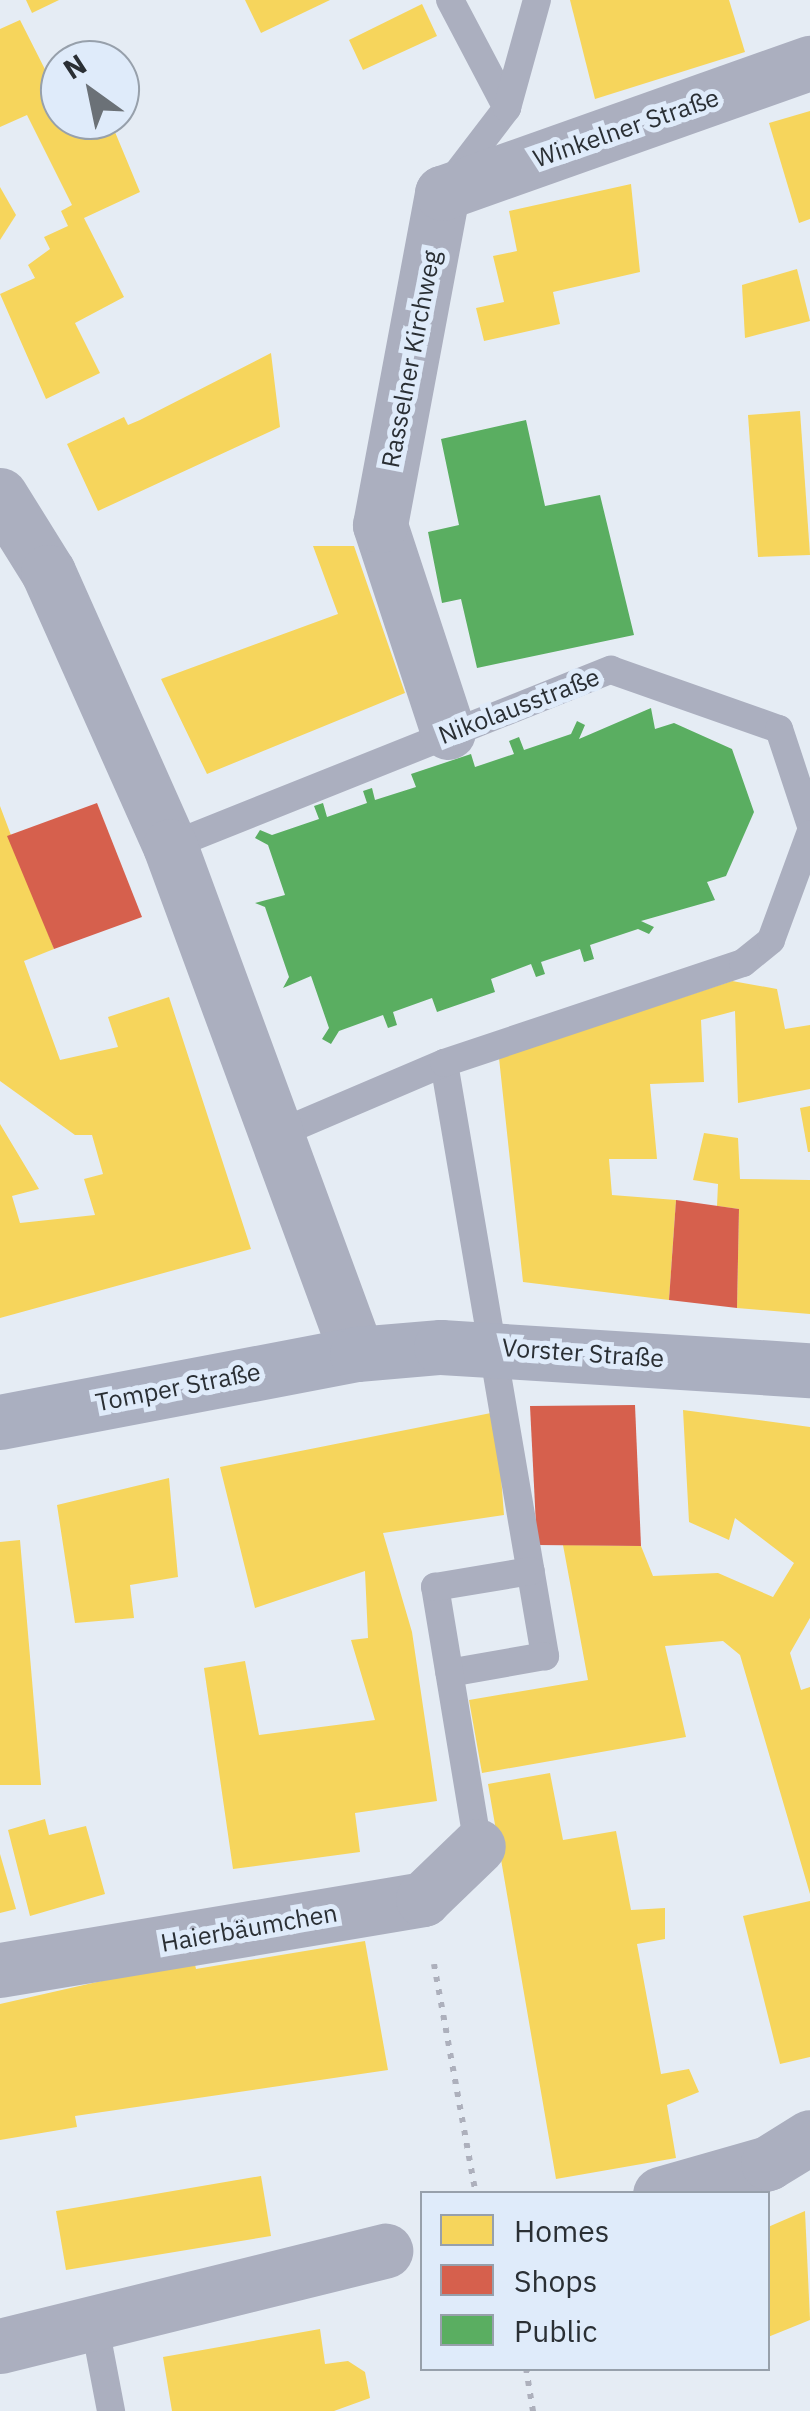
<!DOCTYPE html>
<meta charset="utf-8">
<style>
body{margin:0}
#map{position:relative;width:810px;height:2411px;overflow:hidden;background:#e5ecf4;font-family:"IBM Plex Sans",sans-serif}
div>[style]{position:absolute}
.homes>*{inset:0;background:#f6d55c}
.shops>*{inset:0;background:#d6604d}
.public>*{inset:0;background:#5aae61}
.path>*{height:6px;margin-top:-3px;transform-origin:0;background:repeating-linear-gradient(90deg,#adb0bc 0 5px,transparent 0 13px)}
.service>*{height:28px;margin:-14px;padding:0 14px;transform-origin:14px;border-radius:14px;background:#abafbf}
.minor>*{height:55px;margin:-27.5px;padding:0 27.5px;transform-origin:27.5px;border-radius:27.5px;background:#abafbf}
.secondary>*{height:55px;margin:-27.5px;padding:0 27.5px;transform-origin:27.5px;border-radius:27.5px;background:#aaafc0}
span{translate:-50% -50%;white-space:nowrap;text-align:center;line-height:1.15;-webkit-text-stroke:10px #dfebfa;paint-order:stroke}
.street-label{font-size:25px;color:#2a2f34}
.legend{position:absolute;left:420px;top:2191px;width:350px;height:180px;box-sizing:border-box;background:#dfebfa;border:2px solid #97a0ab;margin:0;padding:12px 18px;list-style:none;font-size:30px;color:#2a2f34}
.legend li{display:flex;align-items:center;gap:20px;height:50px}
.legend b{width:50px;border:2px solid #97a0ab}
.north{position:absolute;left:40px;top:40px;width:100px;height:100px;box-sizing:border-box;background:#dfebfa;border:2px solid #97a0ab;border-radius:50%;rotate:327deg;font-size:28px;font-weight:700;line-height:40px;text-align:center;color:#2a2f34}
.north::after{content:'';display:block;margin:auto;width:35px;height:45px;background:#6b7177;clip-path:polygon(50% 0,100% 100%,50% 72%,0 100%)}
</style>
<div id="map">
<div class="homes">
<i style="clip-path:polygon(26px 0,59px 0,32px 13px)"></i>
<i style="clip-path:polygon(245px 0,330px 0,261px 33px)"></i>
<i style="clip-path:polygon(570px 0,729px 0,745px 52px,595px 99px)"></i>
<i style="clip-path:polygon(422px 4px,437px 36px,363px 70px,349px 40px)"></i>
<i style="clip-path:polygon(20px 20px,60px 99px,60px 120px,110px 120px,140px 192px,84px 218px,124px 297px,75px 323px,100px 373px,46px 399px,0 294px,35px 278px,28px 265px,50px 249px,44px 237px,68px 226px,61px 211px,72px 205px,27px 115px,0 127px,0 29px)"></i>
<i style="clip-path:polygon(810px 111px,810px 219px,799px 223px,769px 123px)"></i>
<i style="clip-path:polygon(631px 184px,640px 272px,553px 292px,560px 324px,484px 341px,476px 308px,504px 302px,493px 256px,517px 251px,509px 211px)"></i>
<i style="clip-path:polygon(0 187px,16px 215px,0 240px)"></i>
<i style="clip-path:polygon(797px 269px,810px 321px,745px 338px,742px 285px)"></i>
<i style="clip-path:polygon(271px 353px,280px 427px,98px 511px,67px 444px,124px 417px,128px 425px,140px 420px)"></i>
<i style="clip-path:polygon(800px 411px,810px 555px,758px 557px,748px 415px)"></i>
<i style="clip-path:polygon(313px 546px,354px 546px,405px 693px,207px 774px,161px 679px,338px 614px)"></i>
<i style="clip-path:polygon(0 806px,54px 949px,24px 961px,60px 1060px,118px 1047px,108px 1017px,169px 997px,251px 1249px,0 1318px,0 1124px,39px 1189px,12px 1196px,20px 1223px,95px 1215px,84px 1179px,103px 1174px,92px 1135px,75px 1135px,0 1081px)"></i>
<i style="clip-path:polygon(732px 981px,777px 989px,785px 1029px,810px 1025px,810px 1089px,738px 1103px,735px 1011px,701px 1020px,704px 1082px,650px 1084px,657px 1159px,609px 1159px,612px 1195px,676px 1200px,669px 1300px,523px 1282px,499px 1058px)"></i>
<i style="clip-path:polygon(810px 1106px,810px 1152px,808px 1152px,800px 1108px)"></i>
<i style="clip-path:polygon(704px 1133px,738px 1138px,740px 1179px,810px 1180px,810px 1314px,737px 1308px,739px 1209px,717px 1206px,718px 1184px,693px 1180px)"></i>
<i style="clip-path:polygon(683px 1410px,810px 1427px,810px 1618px,790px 1653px,801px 1690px,810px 1687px,810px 1894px,740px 1655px,723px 1641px,665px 1646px,686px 1737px,482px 1773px,469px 1700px,588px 1680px,563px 1545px,641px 1546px,653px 1576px,718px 1573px,773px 1597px,794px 1563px,735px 1518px,729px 1540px,689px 1522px)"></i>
<i style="clip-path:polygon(496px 1412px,504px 1515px,383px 1533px,412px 1632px,437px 1801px,355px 1813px,360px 1852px,233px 1869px,204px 1668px,245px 1661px,259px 1735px,375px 1720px,351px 1640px,368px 1638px,365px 1571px,255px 1608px,220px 1467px)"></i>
<i style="clip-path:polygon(169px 1478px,178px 1577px,130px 1585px,134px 1618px,75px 1623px,57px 1505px)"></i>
<i style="clip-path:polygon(20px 1540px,41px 1785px,0 1785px,0 1542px)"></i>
<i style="clip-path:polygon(550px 1773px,563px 1840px,616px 1831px,631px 1910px,665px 1908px,665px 1939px,637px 1944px,661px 2074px,689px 2069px,699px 2092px,667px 2105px,676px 2158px,556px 2179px,488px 1784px)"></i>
<i style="clip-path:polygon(45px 1819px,49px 1835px,86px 1826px,105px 1894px,30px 1916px,8px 1830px)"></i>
<i style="clip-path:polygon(0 1854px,16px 1909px,0 1913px)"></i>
<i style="clip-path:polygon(810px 1901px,810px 2057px,780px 2064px,743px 1916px)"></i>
<i style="clip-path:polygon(365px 1941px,388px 2070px,75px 2116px,77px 2127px,0 2140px,0 2004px,194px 1960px,196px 1969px)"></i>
<i style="clip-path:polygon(261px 2176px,271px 2236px,66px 2270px,56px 2211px)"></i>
<i style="clip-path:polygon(805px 2211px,810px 2320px,768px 2337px,768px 2227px)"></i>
<i style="clip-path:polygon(320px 2329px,325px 2364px,348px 2361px,365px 2372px,370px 2398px,334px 2411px,172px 2411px,163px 2357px)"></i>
</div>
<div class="shops">
<i style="clip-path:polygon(97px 803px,142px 917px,54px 949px,7px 836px)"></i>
<i style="clip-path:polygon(676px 1200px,739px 1209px,737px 1308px,669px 1300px)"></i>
<i style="clip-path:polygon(635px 1405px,641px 1546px,537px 1545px,530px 1406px)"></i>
</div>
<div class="public">
<i style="clip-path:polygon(526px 420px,545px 506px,600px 495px,634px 635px,477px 668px,461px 599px,442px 603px,428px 532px,459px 525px,441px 439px)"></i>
<i style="clip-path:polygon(651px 708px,655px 729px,674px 723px,732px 749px,754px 812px,726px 876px,707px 882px,715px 900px,641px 921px,654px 927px,649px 934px,638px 929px,590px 945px,594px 959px,584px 962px,580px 949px,541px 962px,545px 974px,536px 977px,531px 964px,491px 979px,495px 992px,437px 1012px,432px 998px,393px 1012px,397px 1025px,388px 1028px,383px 1015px,339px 1031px,331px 1044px,322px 1039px,329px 1028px,311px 976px,283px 988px,289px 977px,265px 907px,255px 903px,285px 895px,268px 845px,255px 838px,260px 830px,272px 835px,319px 819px,314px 806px,323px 803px,327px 817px,367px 803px,363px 791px,372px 788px,375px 800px,416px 787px,411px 774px,471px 754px,475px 767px,514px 754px,509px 741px,519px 737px,524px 750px,571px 734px,577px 721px,585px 725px,579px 739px)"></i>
</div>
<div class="path">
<i style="left:434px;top:1964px;width:234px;rotate:79.7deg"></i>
<i style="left:526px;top:2368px;width:44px;rotate:80.8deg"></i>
</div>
<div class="service">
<i style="left:450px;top:0;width:122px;rotate:62.2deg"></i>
<i style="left:452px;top:180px;width:91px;rotate:-52.6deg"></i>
<i style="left:507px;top:108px;width:112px;rotate:-74.5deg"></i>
<i style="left:170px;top:846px;width:475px;rotate:-21.8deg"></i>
<i style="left:611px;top:670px;width:178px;rotate:19.4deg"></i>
<i style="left:779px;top:729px;width:99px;rotate:71.7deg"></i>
<i style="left:444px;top:1063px;width:602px;rotate:80.33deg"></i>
<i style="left:545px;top:1656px;width:97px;rotate:170deg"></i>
<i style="left:280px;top:1133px;width:178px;rotate:-23.1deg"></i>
<i style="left:444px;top:1063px;width:315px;rotate:-18.5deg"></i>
<i style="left:743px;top:963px;width:36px;rotate:-39deg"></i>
<i style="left:771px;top:940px;width:113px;rotate:-69.8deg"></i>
<i style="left:478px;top:1846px;width:263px;rotate:-99.4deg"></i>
<i style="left:435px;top:1587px;width:97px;rotate:-9.5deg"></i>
<i style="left:95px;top:2327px;width:86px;rotate:79.2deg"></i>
</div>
<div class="minor">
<i style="left:0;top:495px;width:91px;rotate:58.1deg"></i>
<i style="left:48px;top:572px;width:300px;rotate:66deg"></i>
<i style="left:170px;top:846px;width:541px;rotate:69.79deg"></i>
<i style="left:448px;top:732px;width:218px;rotate:-108.2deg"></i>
<i style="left:380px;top:525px;width:338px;rotate:-79.4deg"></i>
<i style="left:442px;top:193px;width:390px;rotate:-19.5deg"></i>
<i style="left:0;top:1970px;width:429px;rotate:-9.5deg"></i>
<i style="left:423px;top:1899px;width:76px;rotate:-43.9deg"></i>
<i style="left:660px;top:2194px;width:112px;rotate:-16deg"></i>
<i style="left:768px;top:2163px;width:49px;rotate:-31.8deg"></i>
<i style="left:0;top:2346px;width:397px;rotate:-13.9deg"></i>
</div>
<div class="secondary">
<i style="left:0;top:1422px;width:363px;rotate:-10.8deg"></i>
<i style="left:357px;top:1354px;width:84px;rotate:-4.8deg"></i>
<i style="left:441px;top:1347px;width:370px;rotate:3.6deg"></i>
</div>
<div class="street-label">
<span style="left:626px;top:128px;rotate:-19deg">Winkelner Straße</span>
<span style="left:411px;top:359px;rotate:-79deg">Rasselner Kirchweg</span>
<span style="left:519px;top:706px;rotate:-21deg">Nikolausstraße</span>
<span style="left:583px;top:1353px;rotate:4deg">Vorster Straße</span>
<span style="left:178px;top:1387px;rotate:-11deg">Tomper Straße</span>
<span style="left:249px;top:1928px;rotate:-10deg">Haierbäumchen</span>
</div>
<ul class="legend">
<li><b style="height:28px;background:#f6d55c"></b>Homes</li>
<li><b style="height:28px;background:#d6604d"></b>Shops</li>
<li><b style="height:28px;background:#5aae61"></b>Public</li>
</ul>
<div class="north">N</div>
</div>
